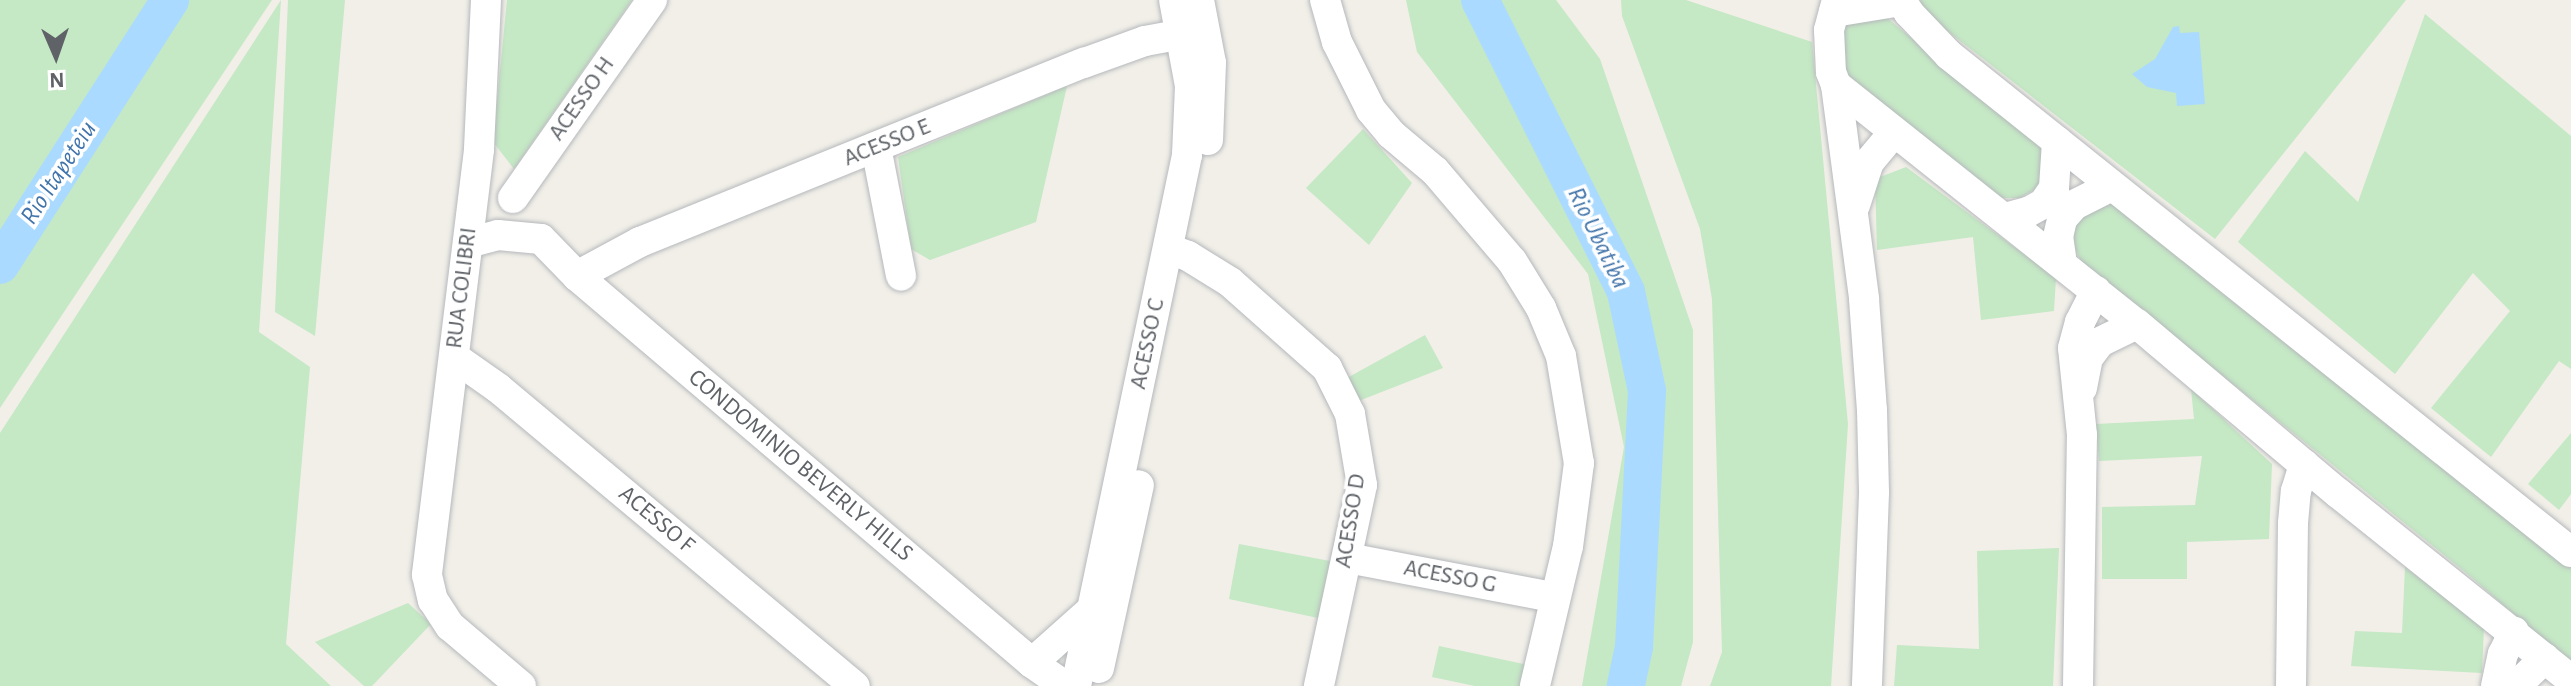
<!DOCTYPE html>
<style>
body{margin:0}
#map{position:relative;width:2571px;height:686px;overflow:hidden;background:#f1efe8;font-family:"Alegreya Sans",sans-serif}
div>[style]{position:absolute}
.green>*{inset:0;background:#c5e8c5}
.water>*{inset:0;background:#aadaff}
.river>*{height:38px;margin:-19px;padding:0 19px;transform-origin:19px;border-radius:19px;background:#aadaff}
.roads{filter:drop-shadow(0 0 2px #b5b8bc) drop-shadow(0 0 2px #b5b8bc)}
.minor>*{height:30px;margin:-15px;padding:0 15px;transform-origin:15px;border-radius:15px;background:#fff}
span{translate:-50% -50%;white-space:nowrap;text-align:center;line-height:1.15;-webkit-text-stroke:7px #fff;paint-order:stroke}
.street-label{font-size:24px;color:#5f6368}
.water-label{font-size:26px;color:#4174aa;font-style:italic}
.north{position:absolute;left:16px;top:16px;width:80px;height:80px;-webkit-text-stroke:6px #fff;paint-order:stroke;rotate:178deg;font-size:22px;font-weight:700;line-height:32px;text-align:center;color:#5f6368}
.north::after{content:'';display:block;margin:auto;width:28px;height:36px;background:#5f6368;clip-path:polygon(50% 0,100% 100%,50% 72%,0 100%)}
</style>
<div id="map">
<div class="green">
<i style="clip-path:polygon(0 0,272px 0,0 408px)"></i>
<i style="clip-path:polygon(281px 0,259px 332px,310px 367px,286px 644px,331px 686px,0 686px,0 433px)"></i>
<i style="clip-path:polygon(288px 0,345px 0,315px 336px,275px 312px)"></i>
<i style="clip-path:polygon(507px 0,632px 0,514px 169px,493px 142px)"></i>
<i style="clip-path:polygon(1406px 0,1556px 0,1600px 59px,1693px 330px,1693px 642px,1681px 686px,1582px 686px,1624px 447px,1588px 274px,1417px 52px)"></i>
<i style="clip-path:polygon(1621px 0,1686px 0,1812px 42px,1848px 424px,1831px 686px,1710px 686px,1722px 652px,1712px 299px,1700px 229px,1622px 16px)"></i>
<i style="clip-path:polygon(1920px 0,2406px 0,2215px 239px,1928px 16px)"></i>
<i style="clip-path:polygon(2425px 14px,2571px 136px,2571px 369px,2559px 361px,2491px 457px,2431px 408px,2510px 311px,2473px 273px,2395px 374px,2238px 242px,2305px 151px,2358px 202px)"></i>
<i style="clip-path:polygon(1885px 16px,2042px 148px,2045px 172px,2037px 188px,2020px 198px,2001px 198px,1844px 75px,1833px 43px,1844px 21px)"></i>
<i style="clip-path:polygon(1067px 86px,1036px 222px,930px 260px,911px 249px,898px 157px)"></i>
<i style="clip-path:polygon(1363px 129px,1412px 183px,1369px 245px,1306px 188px)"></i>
<i style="clip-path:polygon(1906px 167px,2056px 278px,2054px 311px,1981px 320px,1973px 237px,1877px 250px,1875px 179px)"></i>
<i style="clip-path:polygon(2108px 203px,2117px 204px,2571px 564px,2571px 664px,2471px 577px,2081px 261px,2073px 245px,2074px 227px,2078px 219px)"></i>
<i style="clip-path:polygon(1425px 335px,1443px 368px,1356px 402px,1347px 378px)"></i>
<i style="clip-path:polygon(2191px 389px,2272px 464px,2269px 539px,2187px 542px,2187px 579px,2102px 579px,2102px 507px,2195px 505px,2202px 456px,2099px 461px,2096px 424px,2194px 419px)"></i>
<i style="clip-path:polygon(2571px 433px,2571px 494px,2559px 510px,2528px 484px)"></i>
<i style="clip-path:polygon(1239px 544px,1330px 561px,1318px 618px,1229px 599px)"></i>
<i style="clip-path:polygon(2059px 548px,2053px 686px,1894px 686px,1897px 645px,1979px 649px,1977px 551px)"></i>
<i style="clip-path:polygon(2405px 567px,2484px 627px,2482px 673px,2351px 666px,2355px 631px,2402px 633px)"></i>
<i style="clip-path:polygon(408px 603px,431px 624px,372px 686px,364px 686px,315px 642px)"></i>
<i style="clip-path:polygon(1439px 646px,1528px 665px,1523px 686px,1475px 686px,1432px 677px)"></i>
</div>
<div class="water">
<i style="clip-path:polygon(2179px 26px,2180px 33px,2199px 32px,2205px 104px,2177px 106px,2176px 93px,2147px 87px,2132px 74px,2155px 59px,2173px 27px)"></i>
</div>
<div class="river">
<i style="left:1480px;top:0;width:326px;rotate:63.4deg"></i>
<i style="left:1626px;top:292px;width:101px;rotate:78deg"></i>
<i style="left:1647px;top:391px;width:256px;rotate:92.9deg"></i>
<i style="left:1634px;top:647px;width:40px;rotate:102deg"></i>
<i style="left:0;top:265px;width:315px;rotate:-57.3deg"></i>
</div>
<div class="roads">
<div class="minor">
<i style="left:486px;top:0;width:150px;rotate:92.7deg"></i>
<i style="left:479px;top:150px;width:428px;rotate:97deg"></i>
<i style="left:427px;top:575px;width:26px;rotate:77deg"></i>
<i style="left:433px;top:600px;width:31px;rotate:57deg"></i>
<i style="left:450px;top:626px;width:93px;rotate:40.2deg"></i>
<i style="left:1199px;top:0;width:64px;rotate:79.2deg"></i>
<i style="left:1211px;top:63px;width:77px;rotate:92.2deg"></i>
<i style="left:1325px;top:0;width:44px;rotate:74.1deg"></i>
<i style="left:1337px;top:42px;width:76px;rotate:63.4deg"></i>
<i style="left:1371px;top:110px;width:31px;rotate:50deg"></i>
<i style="left:1391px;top:134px;width:57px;rotate:40.1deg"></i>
<i style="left:1435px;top:171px;width:118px;rotate:49.5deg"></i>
<i style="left:1512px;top:261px;width:55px;rotate:58.3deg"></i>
<i style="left:1541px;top:308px;width:52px;rotate:67.4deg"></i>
<i style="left:1561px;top:356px;width:109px;rotate:80.5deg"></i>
<i style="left:1579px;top:463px;width:84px;rotate:97.5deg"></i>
<i style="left:1568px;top:546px;width:144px;rotate:103.3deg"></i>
<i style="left:1837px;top:0;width:31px;rotate:105deg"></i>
<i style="left:1829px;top:30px;width:42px;rotate:87.3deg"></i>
<i style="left:1831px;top:72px;width:14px;rotate:69deg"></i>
<i style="left:1836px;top:85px;width:384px;rotate:38.5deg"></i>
<i style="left:2137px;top:324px;width:263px;rotate:40.1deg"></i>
<i style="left:2338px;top:493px;width:299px;rotate:38.7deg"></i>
<i style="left:1901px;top:0;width:15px;rotate:58deg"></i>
<i style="left:1909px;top:13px;width:58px;rotate:46.4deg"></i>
<i style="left:1949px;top:55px;width:796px;rotate:38.63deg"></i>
<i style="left:1834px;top:12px;width:68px;rotate:-9.3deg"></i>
<i style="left:1836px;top:85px;width:216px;rotate:82.5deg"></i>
<i style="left:1864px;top:299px;width:111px;rotate:85.9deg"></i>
<i style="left:1872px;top:410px;width:83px;rotate:88.6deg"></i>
<i style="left:1874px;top:493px;width:193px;rotate:92.1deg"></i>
<i style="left:876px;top:147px;width:131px;rotate:79deg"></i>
<i style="left:513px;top:198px;width:242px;rotate:-54.9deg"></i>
<i style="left:1855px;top:205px;width:45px;rotate:-72deg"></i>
<i style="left:1869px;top:162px;width:39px;rotate:-50deg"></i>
<i style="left:2005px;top:218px;width:24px;rotate:-15deg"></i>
<i style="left:2028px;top:212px;width:18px;rotate:-29deg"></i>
<i style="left:2044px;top:203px;width:18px;rotate:-56deg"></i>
<i style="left:2054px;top:188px;width:47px;rotate:-86.3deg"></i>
<i style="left:468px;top:243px;width:31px;rotate:-15deg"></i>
<i style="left:498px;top:235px;width:43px;rotate:5.3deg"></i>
<i style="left:541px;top:239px;width:52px;rotate:45.8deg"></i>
<i style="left:577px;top:276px;width:597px;rotate:40.38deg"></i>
<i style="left:1032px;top:663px;width:40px;rotate:34.9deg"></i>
<i style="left:1169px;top:249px;width:20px;rotate:20deg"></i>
<i style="left:1188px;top:256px;width:49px;rotate:31.8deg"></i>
<i style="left:1230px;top:282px;width:130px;rotate:41.6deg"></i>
<i style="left:1327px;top:368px;width:51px;rotate:63.4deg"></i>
<i style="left:1350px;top:414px;width:72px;rotate:80.4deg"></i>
<i style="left:1362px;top:485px;width:206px;rotate:102.1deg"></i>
<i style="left:2062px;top:264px;width:27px;rotate:-98deg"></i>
<i style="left:2058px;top:237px;width:18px;rotate:-77deg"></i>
<i style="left:2062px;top:219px;width:18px;rotate:-49deg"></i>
<i style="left:2074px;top:205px;width:42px;rotate:-26.6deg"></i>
<i style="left:577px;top:276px;width:72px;rotate:-28.4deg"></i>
<i style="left:640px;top:242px;width:479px;rotate:-22deg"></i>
<i style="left:1084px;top:63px;width:65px;rotate:-19.8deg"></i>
<i style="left:1145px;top:41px;width:55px;rotate:-10.5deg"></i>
<i style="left:454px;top:357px;width:54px;rotate:35.2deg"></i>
<i style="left:498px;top:388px;width:465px;rotate:39.9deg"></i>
<i style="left:2082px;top:388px;width:31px;rotate:-79deg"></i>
<i style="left:2088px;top:358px;width:20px;rotate:-53deg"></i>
<i style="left:2100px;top:342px;width:41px;rotate:-25.9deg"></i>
<i style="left:1348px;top:558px;width:209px;rotate:10.8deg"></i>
<i style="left:1032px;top:663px;width:76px;rotate:-41.8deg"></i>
<i style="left:1099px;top:668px;width:187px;rotate:-77.7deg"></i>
<i style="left:1076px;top:686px;width:542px;rotate:-78.19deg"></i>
<i style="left:1187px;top:155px;width:69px;rotate:-87.5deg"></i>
<i style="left:1190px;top:86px;width:87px;rotate:-100.5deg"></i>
<i style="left:2078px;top:686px;width:251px;rotate:-89.1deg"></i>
<i style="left:2082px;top:435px;width:87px;rotate:-95.9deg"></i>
<i style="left:2073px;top:348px;width:27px;rotate:-75deg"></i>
<i style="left:2080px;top:322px;width:35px;rotate:-63deg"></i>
<i style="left:2291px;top:686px;width:163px;rotate:-89.3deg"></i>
<i style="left:2293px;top:523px;width:32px;rotate:-85deg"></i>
<i style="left:2296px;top:491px;width:28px;rotate:-73deg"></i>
<i style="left:2496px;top:686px;width:33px;rotate:-78deg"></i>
<i style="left:2503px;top:654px;width:25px;rotate:-64deg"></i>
<i style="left:2516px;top:686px;width:40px;rotate:-44deg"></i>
</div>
</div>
<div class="street-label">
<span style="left:582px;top:99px;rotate:-55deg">ACESSO H</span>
<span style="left:887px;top:143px;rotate:-22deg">ACESSO E</span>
<span style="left:462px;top:288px;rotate:-83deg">RUA COLIBRI</span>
<span style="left:1148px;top:344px;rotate:-78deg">ACESSO C</span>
<span style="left:800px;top:466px;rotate:40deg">CONDOMINIO BEVERLY HILLS</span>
<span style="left:656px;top:520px;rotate:40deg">ACESSO F</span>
<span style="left:1351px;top:521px;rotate:-81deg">ACESSO D</span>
<span style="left:1450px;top:577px;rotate:11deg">ACESSO G</span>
</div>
<div class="water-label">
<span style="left:59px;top:173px;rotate:-57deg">Rio Itapeteiu</span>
<span style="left:1598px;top:238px;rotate:64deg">Rio Ubatiba</span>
</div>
<div class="north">N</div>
</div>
